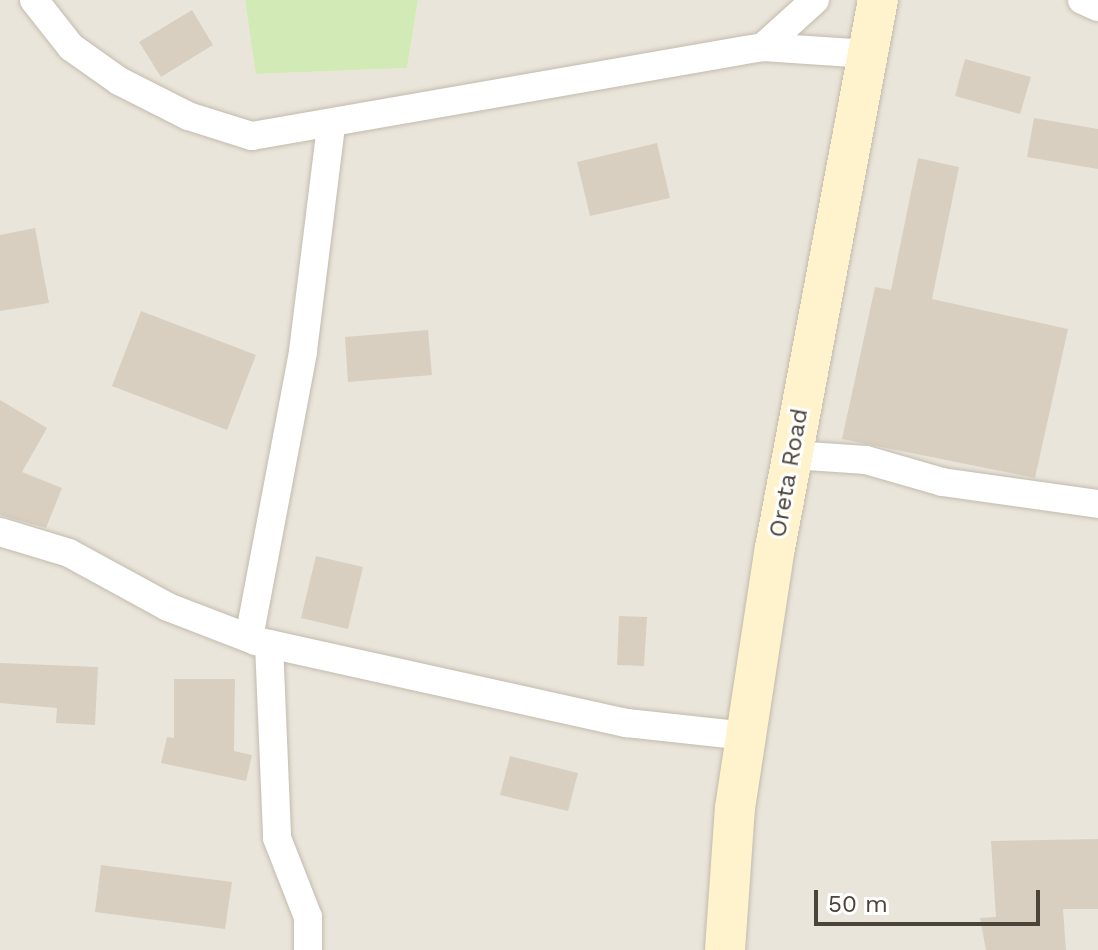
<!DOCTYPE html>
<style>
body{margin:0}
#map{position:relative;width:1098px;height:950px;overflow:hidden;background:#f6f3ec;font-family:"Work Sans",sans-serif}
div>[style]{position:absolute}
.residential>*{inset:0;background:#eae5da}
.green>*{inset:0;background:#d2eab5}
.building>*{inset:0;background:#d8cfc1}
.roads{filter:drop-shadow(0 0 2px #c2bbae) drop-shadow(0 0 2px #c2bbae)}
.street>*{height:28px;margin:-14px;padding:0 14px;transform-origin:14px;border-radius:14px;background:#fff}
.secondary>*{height:40px;margin:-20px;padding:0 20px;transform-origin:20px;border-radius:20px;background:#fff3cd}
span{translate:-50% -50%;white-space:nowrap;text-align:center;line-height:1.15;-webkit-text-stroke:6px #fff;paint-order:stroke}
.street-label{font-size:24px;color:#4b4439}
.scale{position:absolute;left:814px;top:890px;width:226px;height:36px;box-sizing:border-box;border:4px solid #4b4439;border-top:0;padding-left:10px;font-size:24px;line-height:28px;white-space:nowrap;color:#4b4439;-webkit-text-stroke:6px #fff;paint-order:stroke}
</style>
<div id="map">
<div class="residential">
<i style="clip-path:polygon(0 0,245px 0,257px 74px,407px 68px,418px 0,1098px 0,1098px 950px,0 950px)"></i>
</div>
<div class="green">
<i style="clip-path:polygon(245px 0,418px 0,407px 68px,256px 74px)"></i>
</div>
<div class="building">
<i style="clip-path:polygon(192px 10px,213px 45px,161px 77px,139px 42px)"></i>
<i style="clip-path:polygon(965px 59px,1031px 77px,1020px 114px,955px 96px)"></i>
<i style="clip-path:polygon(1034px 118px,1098px 129px,1098px 169px,1027px 157px)"></i>
<i style="clip-path:polygon(657px 143px,670px 198px,590px 216px,577px 162px)"></i>
<i style="clip-path:polygon(918px 158px,959px 167px,932px 299px,1068px 329px,1035px 478px,842px 439px,875px 287px,891px 290px)"></i>
<i style="clip-path:polygon(35px 228px,49px 303px,0 311px,0 235px)"></i>
<i style="clip-path:polygon(141px 311px,256px 355px,227px 430px,112px 386px)"></i>
<i style="clip-path:polygon(428px 330px,432px 375px,348px 382px,345px 337px)"></i>
<i style="clip-path:polygon(0 400px,47px 428px,22px 472px,62px 488px,46px 528px,0 515px)"></i>
<i style="clip-path:polygon(316px 556px,363px 567px,348px 629px,301px 618px)"></i>
<i style="clip-path:polygon(619px 616px,647px 617px,644px 666px,617px 665px)"></i>
<i style="clip-path:polygon(0 663px,98px 667px,95px 725px,56px 723px,57px 708px,0 703px)"></i>
<i style="clip-path:polygon(174px 679px,235px 679px,234px 751px,252px 755px,246px 781px,161px 763px,167px 737px,174px 738px)"></i>
<i style="clip-path:polygon(510px 756px,578px 773px,568px 811px,500px 795px)"></i>
<i style="clip-path:polygon(1098px 839px,1098px 909px,1063px 909px,1066px 950px,986px 950px,980px 918px,996px 917px,991px 841px)"></i>
<i style="clip-path:polygon(101px 865px,232px 882px,225px 929px,95px 912px)"></i>
</div>
<div class="roads">
<div class="street">
<i style="left:34px;top:0;width:60px;rotate:51.8deg"></i>
<i style="left:71px;top:47px;width:59px;rotate:35.3deg"></i>
<i style="left:119px;top:81px;width:77px;rotate:26.9deg"></i>
<i style="left:188px;top:116px;width:67px;rotate:17.4deg"></i>
<i style="left:252px;top:136px;width:519px;rotate:-9.88deg"></i>
<i style="left:763px;top:47px;width:105px;rotate:3.8deg"></i>
<i style="left:1082px;top:0;width:17px;rotate:24deg"></i>
<i style="left:763px;top:47px;width:70px;rotate:-42.1deg"></i>
<i style="left:793px;top:455px;width:73px;rotate:3.9deg"></i>
<i style="left:866px;top:460px;width:79px;rotate:16.1deg"></i>
<i style="left:942px;top:482px;width:158px;rotate:8deg"></i>
<i style="left:0;top:532px;width:72px;rotate:16.9deg"></i>
<i style="left:69px;top:553px;width:113px;rotate:28.6deg"></i>
<i style="left:168px;top:607px;width:94px;rotate:21.1deg"></i>
<i style="left:256px;top:641px;width:380px;rotate:12.5deg"></i>
<i style="left:627px;top:723px;width:120px;rotate:6.2deg"></i>
<i style="left:249px;top:638px;width:292px;rotate:-79.3deg"></i>
<i style="left:303px;top:351px;width:228px;rotate:-82.9deg"></i>
<i style="left:269px;top:644px;width:194px;rotate:87.6deg"></i>
<i style="left:277px;top:838px;width:85px;rotate:68.6deg"></i>
<i style="left:308px;top:917px;width:33px;rotate:90deg"></i>
</div>
<div class="secondary">
<i style="left:725px;top:950px;width:142px;rotate:-86deg"></i>
<i style="left:735px;top:808px;width:263px;rotate:-81.3deg"></i>
<i style="left:775px;top:548px;width:558px;rotate:-79.36deg"></i>
</div>
</div>
<div class="street-label">
<span style="left:789px;top:473px;rotate:-80deg">Oreta Road</span>
</div>
<div class="scale">50 m</div>
</div>
